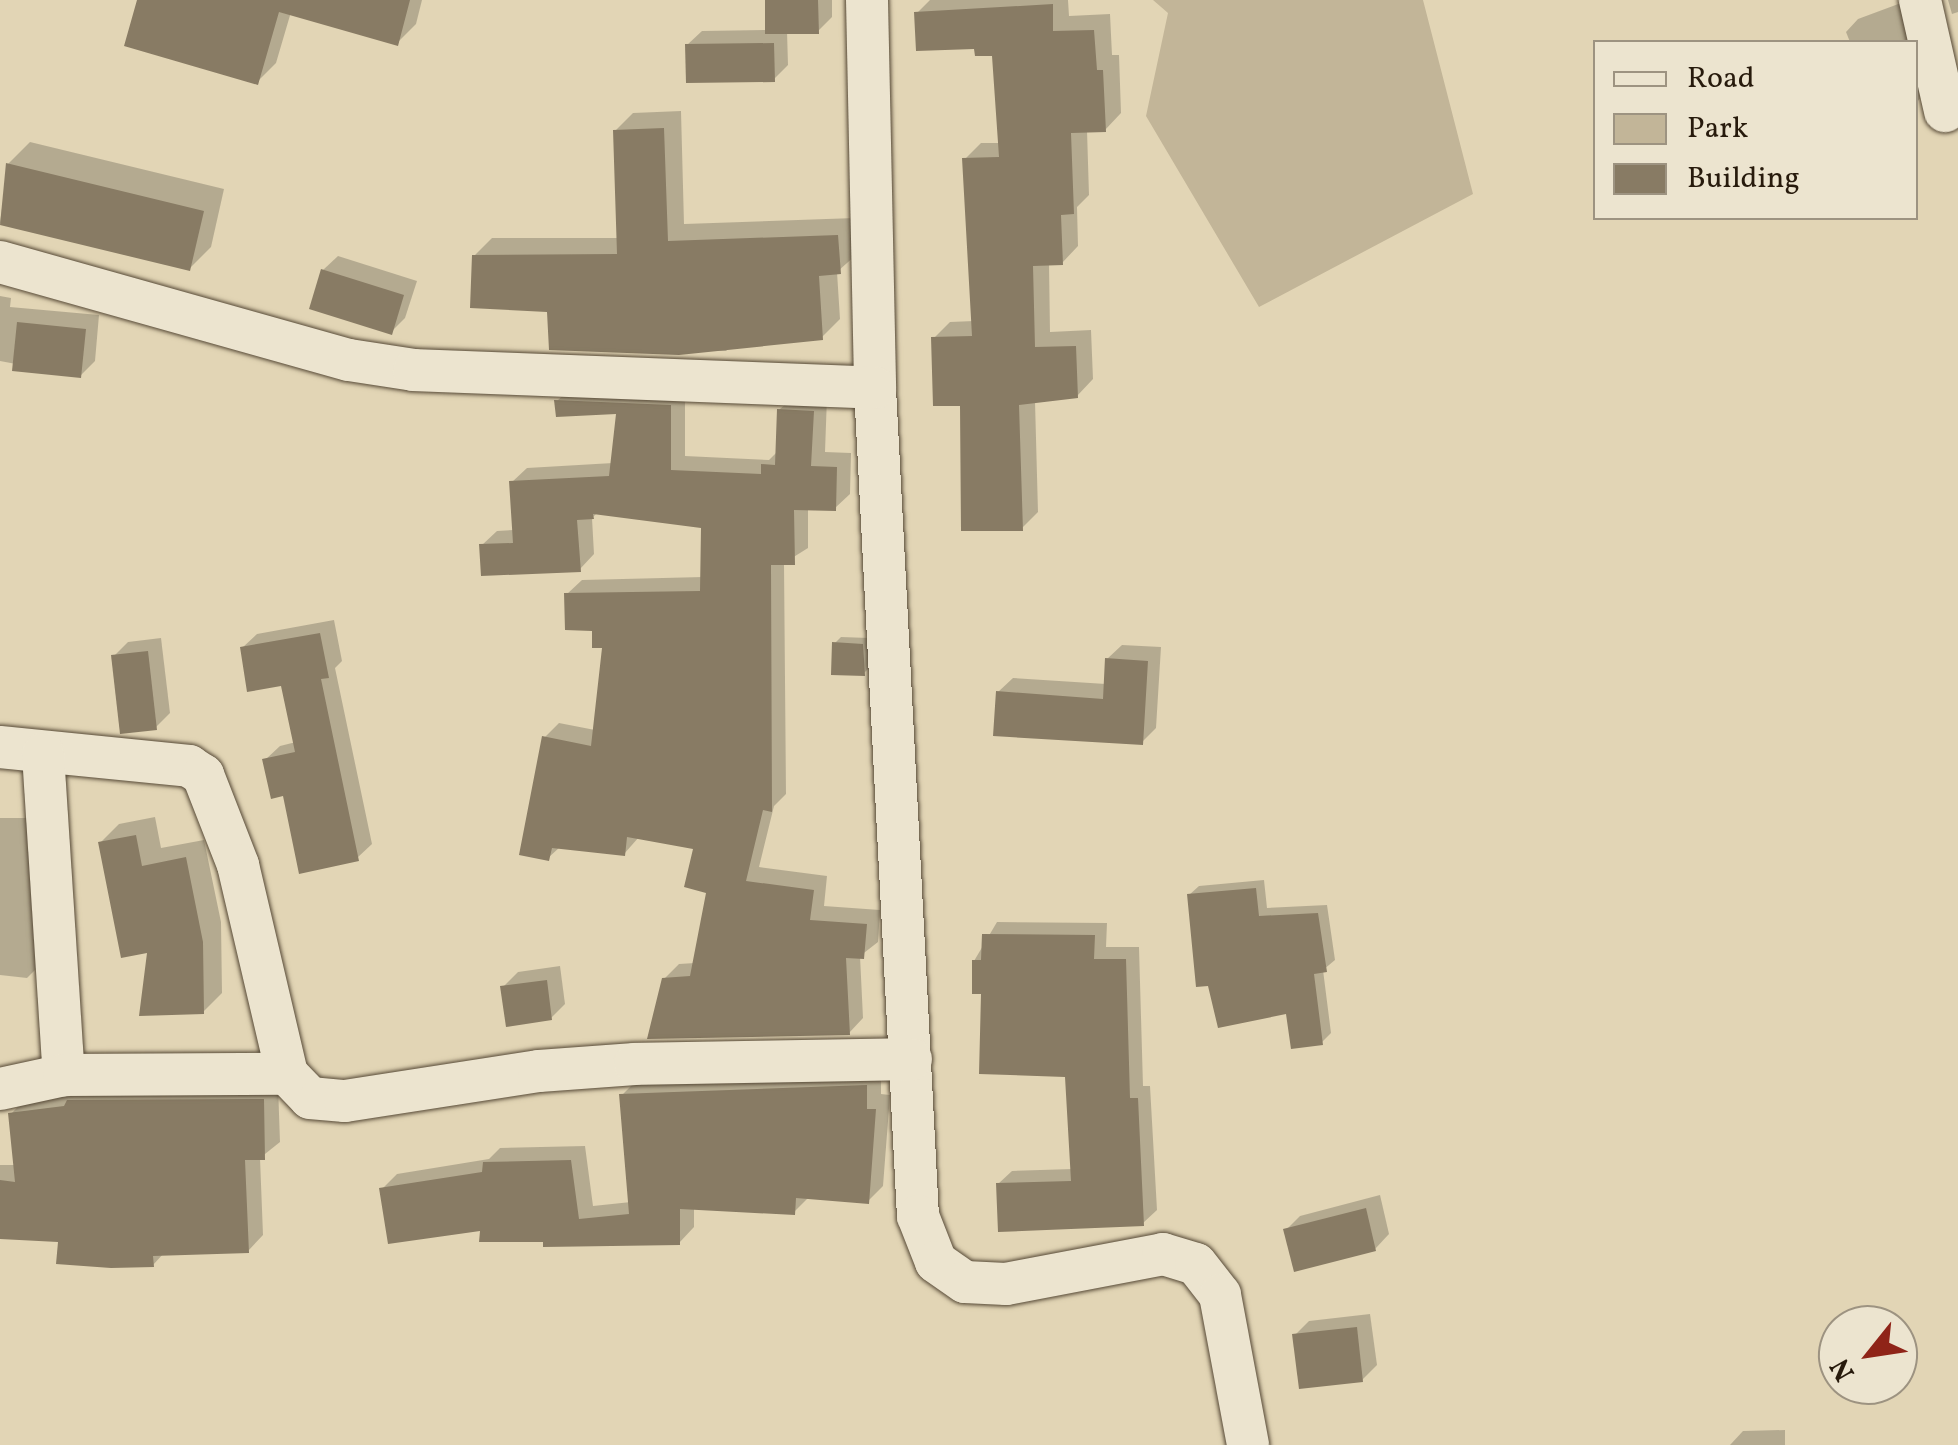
<!DOCTYPE html>
<style>
body{margin:0}
#map{position:relative;width:1958px;height:1445px;overflow:hidden;background:#e2d5b5;font-family:Vollkorn,serif}
div>[style]{position:absolute}
.green>*{inset:0;background:#c2b598}
.shadow>*{inset:0;background:#0003}
.building>*{inset:0;background:#887b64}
.roads{filter:drop-shadow(0 0 2px #564936) drop-shadow(0 0 2px #564936)}
.minor>*{height:42px;margin:-21px;padding:0 21px;transform-origin:21px;border-radius:21px;background:#ece4cf}
span{translate:-50% -50%;white-space:nowrap;text-align:center;line-height:1.15;-webkit-text-stroke:8px #ece4cf;paint-order:stroke}
.legend{position:absolute;left:1593px;top:40px;width:325px;height:180px;box-sizing:border-box;background:#ece4cf;border:2px solid #9d9381;margin:0;padding:12px 18px;list-style:none;font-size:30px;color:#271a0c}
.legend li{display:flex;align-items:center;gap:20px;height:50px}
.legend b{width:50px;border:2px solid #9d9381}
.north{position:absolute;left:1818px;top:1305px;width:100px;height:100px;box-sizing:border-box;background:#ece4cf;border:2px solid #9d9381;border-radius:50%;rotate:240deg;font-size:28px;font-weight:700;line-height:40px;text-align:center;color:#271a0c}
.north::after{content:'';display:block;margin:auto;width:35px;height:45px;background:#8f2418;clip-path:polygon(50% 0,100% 100%,50% 72%,0 100%)}
</style>
<div id="map">
<div class="green">
<i style="clip-path:polygon(1153px 0,1423px 0,1473px 194px,1259px 307px,1146px 116px,1168px 13px)"></i>
</div>
<div class="shadow">
<i style="clip-path:polygon(146px 0,422px 0,416px 24px,397px 43px,291px 12px,276px 63px,257px 82px)"></i>
<i style="clip-path:polygon(767px 0,832px 0,832px 17px,818px 31px,787px 31px,788px 65px,774px 79px,687px 45px,702px 31px,767px 30px)"></i>
<i style="clip-path:polygon(930px 0,1068px 0,1069px 16px,1110px 14px,1112px 55px,1119px 55px,1121px 113px,1105px 130px,1087px 130px,1089px 195px,1077px 207px,1078px 246px,1062px 263px,1049px 263px,1050px 332px,1091px 330px,1093px 379px,1077px 396px,1035px 401px,1038px 512px,1022px 528px,934px 338px,950px 322px,974px 321px,965px 159px,981px 143px,1001px 143px,995px 53px,917px 13px)"></i>
<i style="clip-path:polygon(1948px 0,1958px 0,1958px 12px,1952px 14px)"></i>
<i style="clip-path:polygon(1901px 3px,1910px 29px,1915px 27px,1929px 89px,1916px 103px,1916px 42px,1850px 42px,1846px 32px,1858px 19px)"></i>
<i style="clip-path:polygon(681px 111px,684px 224px,855px 218px,857px 254px,837px 272px,840px 319px,822px 337px,735px 342px,726px 351px,551px 348px,549px 309px,474px 256px,492px 238px,619px 238px,615px 131px,633px 113px)"></i>
<i style="clip-path:polygon(30px 142px,224px 189px,211px 247px,189px 269px,0 223px,8px 164px)"></i>
<i style="clip-path:polygon(338px 256px,417px 281px,405px 318px,391px 332px,323px 270px)"></i>
<i style="clip-path:polygon(0 296px,11px 298px,10px 307px,99px 315px,95px 361px,80px 376px,0 361px)"></i>
<i style="clip-path:polygon(572px 387px,685px 391px,685px 456px,769px 460px,778px 451px,779px 410px,794px 396px,827px 397px,825px 452px,851px 453px,850px 494px,835px 508px,808px 508px,808px 548px,784px 563px,786px 794px,774px 806px,759px 867px,827px 876px,824px 906px,880px 910px,878px 942px,860px 956px,863px 1018px,849px 1033px,664px 979px,679px 964px,695px 963px,709px 891px,696px 847px,639px 837px,624px 854px,560px 847px,548px 858px,544px 738px,559px 723px,595px 730px,604px 646px,567px 594px,582px 580px,703px 577px,703px 525px,598px 512px,592px 518px,594px 554px,580px 569px,482px 545px,497px 531px,514px 530px,512px 482px,527px 468px,613px 463px,619px 411px,557px 401px)"></i>
<i style="clip-path:polygon(334px 620px,342px 661px,335px 668px,372px 844px,357px 858px,285px 793px,265px 760px,280px 746px,296px 742px,283px 683px,242px 648px,257px 634px)"></i>
<i style="clip-path:polygon(841px 637px,869px 638px,870px 667px,864px 673px,835px 643px)"></i>
<i style="clip-path:polygon(161px 638px,170px 713px,156px 727px,114px 656px,128px 642px)"></i>
<i style="clip-path:polygon(1122px 645px,1161px 647px,1156px 728px,1142px 742px,998px 692px,1013px 678px,1106px 684px,1107px 659px)"></i>
<i style="clip-path:polygon(155px 817px,161px 848px,204px 840px,221px 922px,222px 993px,203px 1012px,150px 950px,100px 843px,119px 824px)"></i>
<i style="clip-path:polygon(0 818px,37px 818px,42px 963px,27px 978px,0 975px)"></i>
<i style="clip-path:polygon(1264px 880px,1267px 908px,1327px 905px,1335px 960px,1323px 970px,1331px 1033px,1322px 1042px,1189px 895px,1199px 886px)"></i>
<i style="clip-path:polygon(997px 922px,1107px 923px,1106px 947px,1139px 947px,1143px 1086px,1150px 1086px,1157px 1210px,1143px 1223px,998px 1184px,1012px 1171px,1073px 1169px,1067px 1075px,983px 991px,974px 961px)"></i>
<i style="clip-path:polygon(560px 966px,565px 1004px,551px 1018px,503px 987px,518px 972px)"></i>
<i style="clip-path:polygon(881px 1071px,881px 1094px,890px 1095px,883px 1186px,868px 1201px,810px 1196px,794px 1212px,694px 1208px,694px 1227px,679px 1243px,545px 1239px,482px 1228px,382px 1189px,397px 1174px,489px 1159px,500px 1148px,585px 1146px,593px 1206px,631px 1202px,622px 1095px,637px 1080px)"></i>
<i style="clip-path:polygon(278px 1085px,280px 1142px,260px 1158px,263px 1235px,248px 1251px,164px 1253px,153px 1265px,0 1220px,0 1165px,16px 1165px,11px 1114px,26px 1098px)"></i>
<i style="clip-path:polygon(1380px 1195px,1389px 1234px,1375px 1249px,1286px 1230px,1300px 1216px)"></i>
<i style="clip-path:polygon(1370px 1314px,1377px 1365px,1362px 1380px,1295px 1335px,1309px 1321px)"></i>
<i style="clip-path:polygon(1785px 1430px,1785px 1445px,1730px 1445px,1743px 1431px)"></i>
</div>
<div class="building">
<i style="clip-path:polygon(137px 0,410px 0,398px 46px,279px 12px,258px 85px,124px 46px)"></i>
<i style="clip-path:polygon(765px 0,818px 0,819px 34px,765px 34px)"></i>
<i style="clip-path:polygon(1053px 4px,1053px 31px,1094px 30px,1097px 70px,1103px 70px,1106px 132px,1071px 133px,1074px 214px,1061px 215px,1063px 265px,1033px 266px,1035px 347px,1076px 346px,1078px 398px,1019px 405px,1023px 531px,961px 531px,960px 406px,933px 406px,931px 337px,972px 336px,962px 158px,999px 157px,992px 56px,975px 56px,974px 49px,916px 51px,914px 12px)"></i>
<i style="clip-path:polygon(774px 43px,775px 82px,686px 83px,685px 44px)"></i>
<i style="clip-path:polygon(664px 128px,668px 241px,838px 235px,841px 274px,819px 276px,823px 340px,679px 355px,549px 350px,547px 312px,470px 308px,472px 255px,617px 254px,613px 130px)"></i>
<i style="clip-path:polygon(6px 163px,204px 211px,190px 271px,0 225px)"></i>
<i style="clip-path:polygon(321px 269px,404px 295px,392px 335px,309px 309px)"></i>
<i style="clip-path:polygon(17px 322px,86px 329px,81px 378px,12px 371px)"></i>
<i style="clip-path:polygon(554px 400px,671px 405px,671px 470px,761px 474px,761px 464px,775px 465px,777px 409px,814px 411px,811px 466px,837px 467px,836px 511px,794px 510px,795px 565px,771px 565px,772px 812px,763px 810px,746px 881px,814px 890px,810px 920px,867px 924px,864px 959px,846px 958px,850px 1035px,647px 1039px,662px 978px,690px 976px,706px 893px,684px 887px,693px 849px,627px 837px,625px 856px,552px 848px,549px 861px,519px 855px,542px 736px,591px 746px,602px 648px,592px 648px,592px 631px,565px 630px,564px 593px,700px 591px,701px 528px,593px 514px,594px 519px,577px 520px,581px 572px,481px 576px,479px 544px,513px 543px,509px 481px,609px 476px,616px 414px,556px 417px)"></i>
<i style="clip-path:polygon(320px 633px,329px 678px,321px 679px,359px 861px,299px 874px,283px 796px,271px 799px,262px 759px,295px 752px,281px 686px,247px 692px,240px 647px)"></i>
<i style="clip-path:polygon(832px 642px,863px 644px,865px 676px,831px 675px)"></i>
<i style="clip-path:polygon(148px 651px,157px 730px,120px 734px,111px 655px)"></i>
<i style="clip-path:polygon(1105px 658px,1148px 661px,1143px 745px,993px 736px,996px 691px,1103px 699px)"></i>
<i style="clip-path:polygon(136px 835px,142px 866px,186px 857px,203px 942px,204px 1014px,139px 1016px,147px 953px,121px 958px,98px 842px)"></i>
<i style="clip-path:polygon(1256px 888px,1259px 916px,1318px 913px,1327px 972px,1314px 974px,1323px 1045px,1291px 1049px,1286px 1014px,1218px 1028px,1208px 986px,1196px 987px,1187px 894px)"></i>
<i style="clip-path:polygon(982px 934px,1095px 935px,1094px 959px,1126px 959px,1130px 1098px,1138px 1098px,1144px 1226px,998px 1232px,996px 1183px,1071px 1181px,1065px 1077px,979px 1074px,981px 994px,972px 994px,972px 960px,981px 960px)"></i>
<i style="clip-path:polygon(547px 980px,552px 1020px,506px 1027px,500px 986px)"></i>
<i style="clip-path:polygon(867px 1085px,867px 1109px,876px 1109px,869px 1204px,796px 1198px,795px 1215px,680px 1209px,680px 1245px,543px 1247px,543px 1242px,479px 1242px,480px 1231px,388px 1244px,379px 1188px,482px 1172px,483px 1162px,571px 1160px,579px 1219px,629px 1214px,619px 1094px)"></i>
<i style="clip-path:polygon(264px 1099px,265px 1160px,245px 1160px,249px 1253px,153px 1256px,154px 1267px,111px 1268px,56px 1264px,58px 1242px,0 1239px,0 1180px,15px 1182px,8px 1113px,64px 1106px,67px 1100px)"></i>
<i style="clip-path:polygon(1366px 1208px,1376px 1251px,1294px 1272px,1283px 1229px)"></i>
<i style="clip-path:polygon(1357px 1327px,1363px 1382px,1299px 1389px,1292px 1334px)"></i>
</div>
<div class="roads">
<div class="minor">
<i style="left:867px;top:0;width:388px;rotate:88.8deg"></i>
<i style="left:875px;top:388px;width:829px;rotate:87.03deg"></i>
<i style="left:918px;top:1216px;width:49px;rotate:68.6deg"></i>
<i style="left:936px;top:1262px;width:35px;rotate:35deg"></i>
<i style="left:965px;top:1282px;width:41px;rotate:2.8deg"></i>
<i style="left:1006px;top:1284px;width:160px;rotate:-10.8deg"></i>
<i style="left:1163px;top:1254px;width:34px;rotate:17deg"></i>
<i style="left:1196px;top:1264px;width:39px;rotate:52deg"></i>
<i style="left:1220px;top:1295px;width:153px;rotate:79.4deg"></i>
<i style="left:1920px;top:0;width:114px;rotate:77.3deg"></i>
<i style="left:0;top:262px;width:362px;rotate:15.7deg"></i>
<i style="left:349px;top:360px;width:66px;rotate:8.7deg"></i>
<i style="left:414px;top:370px;width:461px;rotate:2.2deg"></i>
<i style="left:0;top:747px;width:190px;rotate:5.7deg"></i>
<i style="left:189px;top:766px;width:17px;rotate:33deg"></i>
<i style="left:203px;top:775px;width:97px;rotate:68.7deg"></i>
<i style="left:238px;top:865px;width:215px;rotate:76.8deg"></i>
<i style="left:287px;top:1074px;width:33px;rotate:46deg"></i>
<i style="left:310px;top:1098px;width:35px;rotate:5deg"></i>
<i style="left:345px;top:1101px;width:196px;rotate:-8.8deg"></i>
<i style="left:539px;top:1071px;width:96px;rotate:-4.2deg"></i>
<i style="left:635px;top:1064px;width:276px;rotate:-1deg"></i>
<i style="left:43px;top:754px;width:322px;rotate:86.3deg"></i>
<i style="left:0;top:1089px;width:66px;rotate:-12.3deg"></i>
<i style="left:64px;top:1075px;width:223px;rotate:-0.3deg"></i>
</div>
</div>
<ul class="legend">
<li><b style="height:12px;background:#ece4cf"></b>Road</li>
<li><b style="height:28px;background:#c2b598"></b>Park</li>
<li><b style="height:28px;background:#887b64"></b>Building</li>
</ul>
<div class="north">N</div>
</div>
